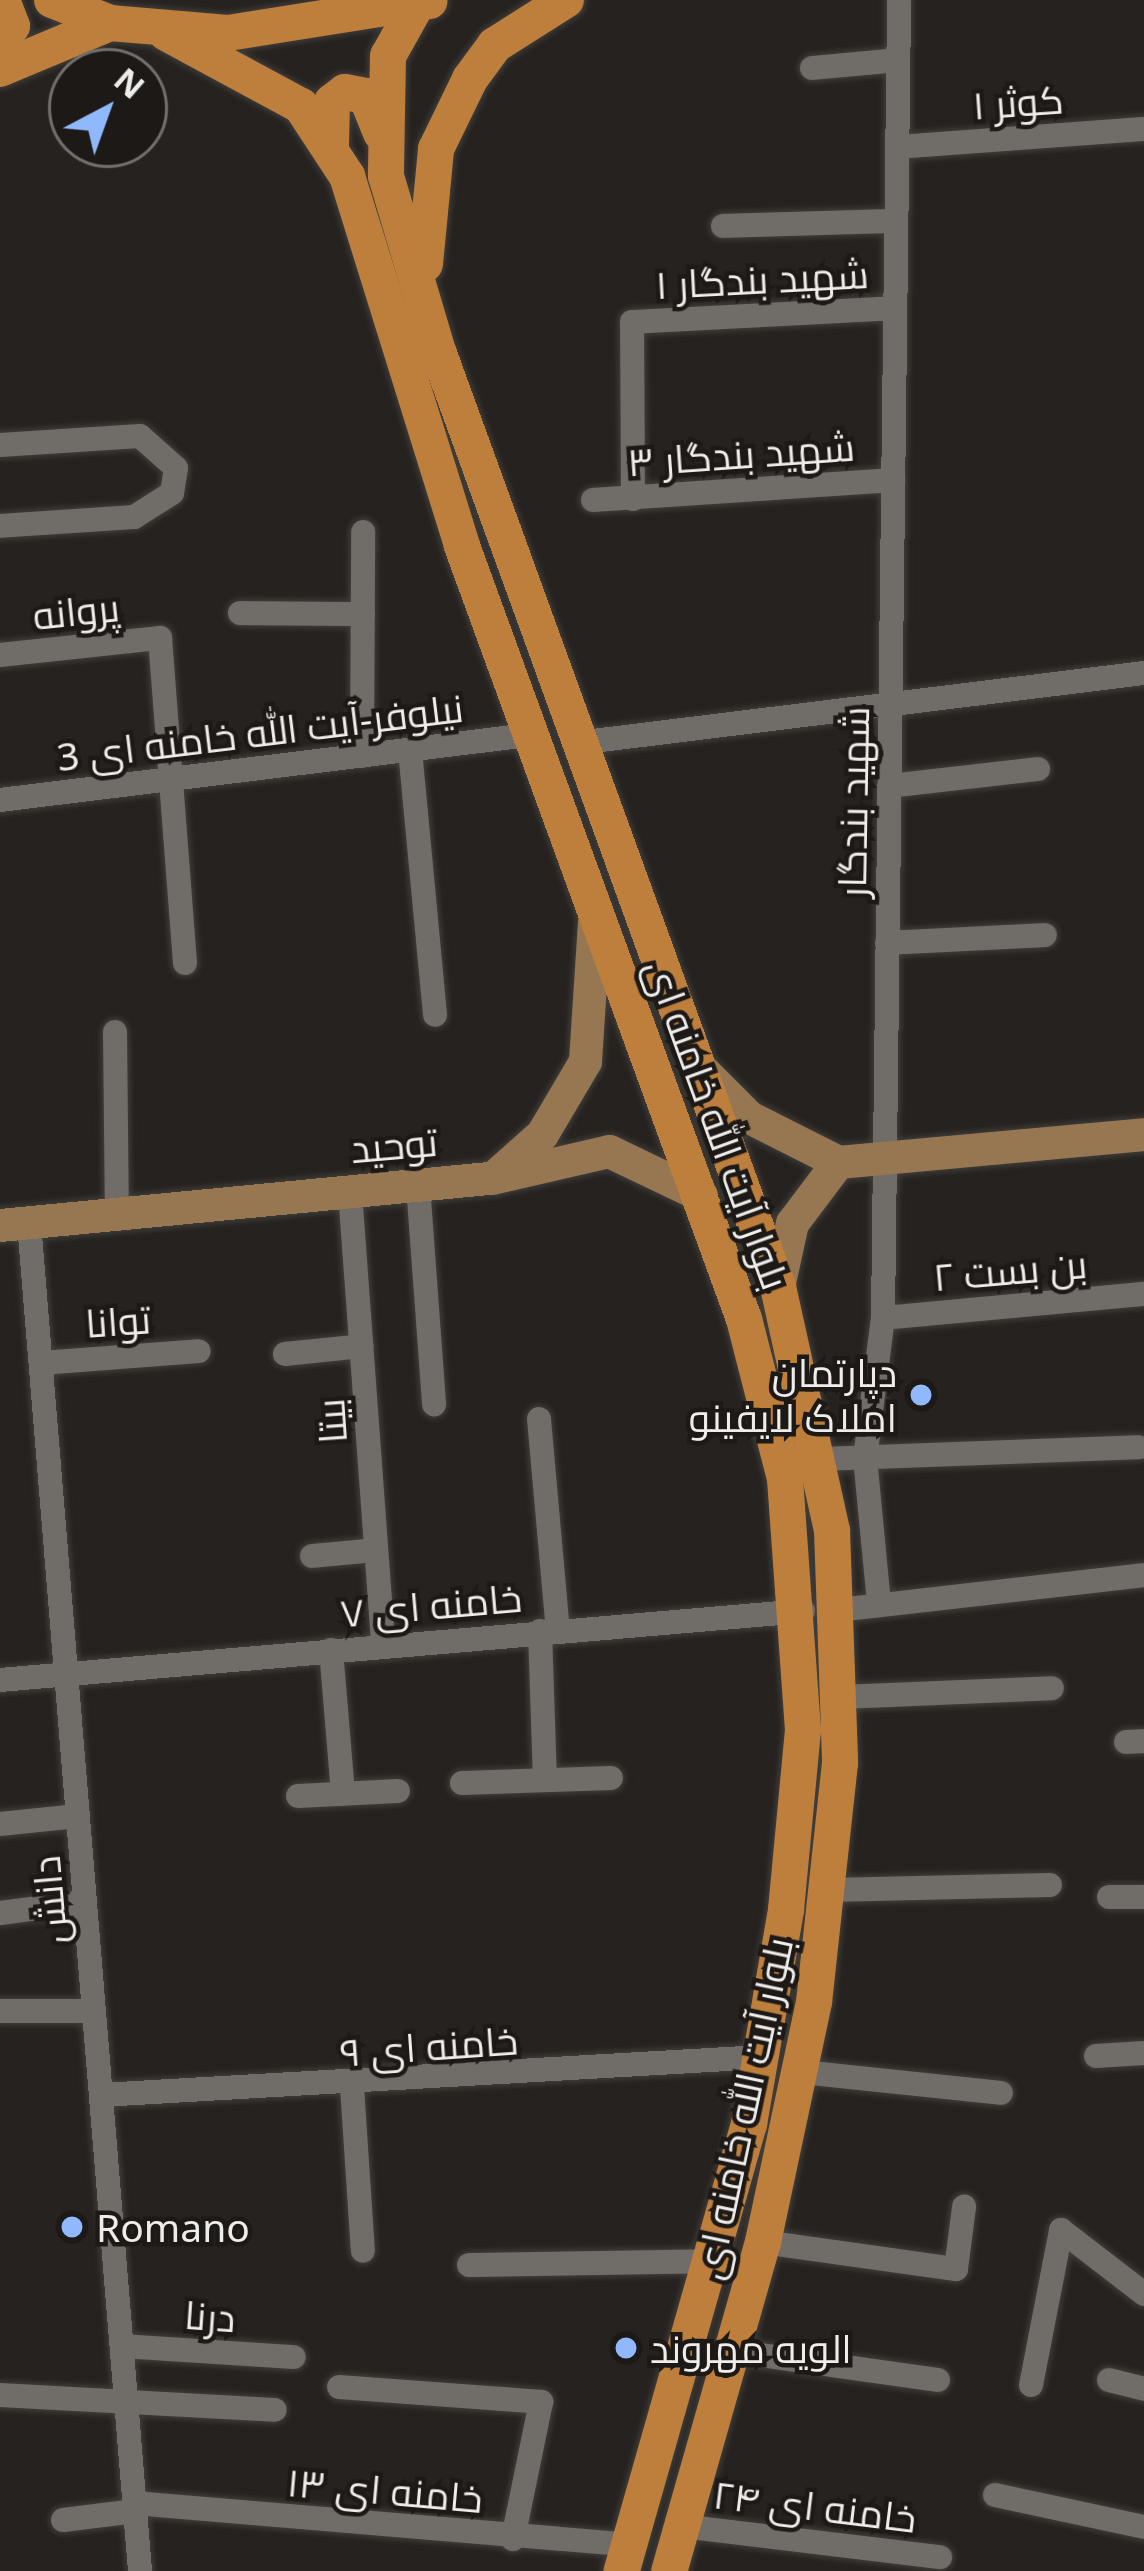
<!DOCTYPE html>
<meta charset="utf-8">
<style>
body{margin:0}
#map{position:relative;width:1144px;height:2571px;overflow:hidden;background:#26221f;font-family:"Noto Sans",Cairo,sans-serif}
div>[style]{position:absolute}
.roads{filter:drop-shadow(0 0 3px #403e3b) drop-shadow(0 0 3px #403e3b)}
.street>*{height:24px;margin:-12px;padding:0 12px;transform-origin:12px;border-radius:12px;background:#706c68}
.secondary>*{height:33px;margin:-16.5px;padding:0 16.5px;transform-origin:16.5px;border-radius:16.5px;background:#977652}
.primary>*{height:36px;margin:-18px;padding:0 18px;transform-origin:18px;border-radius:18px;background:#be7f3d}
.dots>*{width:33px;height:33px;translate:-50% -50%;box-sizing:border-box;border:6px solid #1d1916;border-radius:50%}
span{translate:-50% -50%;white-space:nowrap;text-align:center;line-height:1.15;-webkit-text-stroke:9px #1d1916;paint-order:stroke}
.street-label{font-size:39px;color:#efedeb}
.poi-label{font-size:39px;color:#efedeb}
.right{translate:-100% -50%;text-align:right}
.left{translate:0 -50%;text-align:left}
.north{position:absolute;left:48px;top:48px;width:120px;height:120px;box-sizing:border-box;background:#1d1916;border:3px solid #716e6b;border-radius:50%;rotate:41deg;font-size:33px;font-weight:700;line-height:48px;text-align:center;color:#efedeb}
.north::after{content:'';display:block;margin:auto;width:42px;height:54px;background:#90b8fd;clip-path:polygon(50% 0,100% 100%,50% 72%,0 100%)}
</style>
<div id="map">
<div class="roads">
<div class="street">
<i style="left:812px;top:68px;width:86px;rotate:-5.3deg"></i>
<i style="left:897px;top:147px;width:248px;rotate:-4.2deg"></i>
<i style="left:723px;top:226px;width:173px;rotate:-1.7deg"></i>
<i style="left:0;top:445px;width:140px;rotate:-3.7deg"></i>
<i style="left:140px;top:436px;width:48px;rotate:41.6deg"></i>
<i style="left:176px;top:468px;width:25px;rotate:99deg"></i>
<i style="left:172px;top:493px;width:45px;rotate:147.7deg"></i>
<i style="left:134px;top:517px;width:134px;rotate:176.2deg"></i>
<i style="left:633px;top:499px;width:177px;rotate:-90.3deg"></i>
<i style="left:632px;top:322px;width:263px;rotate:-3deg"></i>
<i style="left:593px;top:500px;width:301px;rotate:-3.8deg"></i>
<i style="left:240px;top:613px;width:123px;rotate:0.5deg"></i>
<i style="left:0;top:655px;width:161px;rotate:-6.1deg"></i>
<i style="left:160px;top:638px;width:326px;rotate:85.6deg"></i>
<i style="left:577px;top:743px;width:571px;rotate:-7.04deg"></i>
<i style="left:410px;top:750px;width:266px;rotate:84.6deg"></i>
<i style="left:362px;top:756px;width:224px;rotate:-89.7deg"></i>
<i style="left:889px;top:786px;width:150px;rotate:-6.5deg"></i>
<i style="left:0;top:800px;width:533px;rotate:-7.01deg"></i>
<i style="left:887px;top:943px;width:158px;rotate:-2.9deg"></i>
<i style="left:115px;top:1032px;width:182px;rotate:89.4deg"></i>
<i style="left:418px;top:1185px;width:220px;rotate:85.8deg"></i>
<i style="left:350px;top:1192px;width:454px;rotate:85.8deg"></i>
<i style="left:29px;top:1223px;width:1353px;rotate:85.29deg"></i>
<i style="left:883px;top:1318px;width:262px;rotate:-5.3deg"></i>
<i style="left:285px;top:1354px;width:77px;rotate:-5.9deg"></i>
<i style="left:41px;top:1363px;width:158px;rotate:-4.3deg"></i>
<i style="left:539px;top:1419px;width:212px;rotate:84.9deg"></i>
<i style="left:819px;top:1459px;width:320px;rotate:-2.1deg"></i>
<i style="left:312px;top:1556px;width:64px;rotate:-5.4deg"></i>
<i style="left:879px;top:1603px;width:146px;rotate:-95.5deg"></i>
<i style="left:865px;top:1458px;width:141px;rotate:-82.7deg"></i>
<i style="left:883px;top:1318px;width:1318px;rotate:-89.3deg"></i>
<i style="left:838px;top:1610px;width:308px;rotate:-6.5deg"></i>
<i style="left:540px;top:1631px;width:149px;rotate:88.1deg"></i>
<i style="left:331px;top:1650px;width:144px;rotate:85.2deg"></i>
<i style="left:0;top:1680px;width:806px;rotate:-4.91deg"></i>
<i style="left:841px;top:1697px;width:211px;rotate:-2.4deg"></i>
<i style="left:1126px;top:1742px;width:18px;rotate:-3deg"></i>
<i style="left:462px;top:1783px;width:149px;rotate:-1.9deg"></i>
<i style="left:298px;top:1796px;width:100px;rotate:-2.9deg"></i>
<i style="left:0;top:1824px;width:78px;rotate:-5.9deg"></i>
<i style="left:829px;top:1890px;width:221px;rotate:-1.3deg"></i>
<i style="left:1109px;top:1897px;width:35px"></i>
<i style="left:0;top:1913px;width:86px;rotate:-7.4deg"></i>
<i style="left:0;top:2011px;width:94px"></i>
<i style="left:1096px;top:2056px;width:48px;rotate:-3.6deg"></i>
<i style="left:802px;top:2072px;width:200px;rotate:6deg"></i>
<i style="left:352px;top:2087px;width:164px;rotate:86.2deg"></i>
<i style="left:101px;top:2095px;width:662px;rotate:-3.29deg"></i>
<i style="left:763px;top:2242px;width:195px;rotate:8deg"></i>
<i style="left:956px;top:2269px;width:63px;rotate:-82.6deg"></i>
<i style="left:469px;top:2265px;width:243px;rotate:-0.9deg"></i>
<i style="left:122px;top:2346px;width:172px;rotate:3.7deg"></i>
<i style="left:732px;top:2351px;width:208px;rotate:8deg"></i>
<i style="left:1109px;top:2380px;width:36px;rotate:14deg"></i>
<i style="left:1031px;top:2385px;width:158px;rotate:-79deg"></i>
<i style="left:1061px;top:2230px;width:105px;rotate:37.6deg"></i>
<i style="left:339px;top:2387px;width:203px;rotate:4.2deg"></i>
<i style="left:541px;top:2402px;width:140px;rotate:101.6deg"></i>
<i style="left:0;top:2395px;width:275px;rotate:3.1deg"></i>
<i style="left:995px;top:2495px;width:152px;rotate:12.1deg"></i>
<i style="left:134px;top:2503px;width:497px;rotate:4.8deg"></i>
<i style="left:63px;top:2520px;width:73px;rotate:-7.1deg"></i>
<i style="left:682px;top:2526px;width:260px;rotate:6.9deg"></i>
</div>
<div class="secondary">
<i style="left:698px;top:1066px;width:72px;rotate:45deg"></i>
<i style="left:749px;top:1117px;width:100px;rotate:26.8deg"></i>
<i style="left:498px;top:1173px;width:59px;rotate:-41.6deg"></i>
<i style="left:542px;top:1134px;width:85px;rotate:-59.5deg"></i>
<i style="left:585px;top:1061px;width:139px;rotate:-86.3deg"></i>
<i style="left:0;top:1225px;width:494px;rotate:-5.5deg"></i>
<i style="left:492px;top:1178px;width:120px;rotate:-13deg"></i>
<i style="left:609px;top:1151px;width:102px;rotate:25.6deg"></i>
<i style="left:778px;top:1287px;width:66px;rotate:-77.7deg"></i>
<i style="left:792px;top:1223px;width:76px;rotate:-53deg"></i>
<i style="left:838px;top:1162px;width:307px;rotate:-5.2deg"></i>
</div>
<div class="primary">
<i style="left:52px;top:0;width:62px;rotate:21.6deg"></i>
<i style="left:110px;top:23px;width:118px;rotate:4.8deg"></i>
<i style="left:228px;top:33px;width:204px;rotate:-9deg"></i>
<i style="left:416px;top:6px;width:57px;rotate:119.2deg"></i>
<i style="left:388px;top:56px;width:120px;rotate:91deg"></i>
<i style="left:386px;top:176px;width:183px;rotate:73.5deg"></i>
<i style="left:438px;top:351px;width:996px;rotate:70.04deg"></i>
<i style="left:778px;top:1287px;width:249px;rotate:77.5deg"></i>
<i style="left:832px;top:1530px;width:233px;rotate:88deg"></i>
<i style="left:840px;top:1763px;width:240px;rotate:96.2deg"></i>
<i style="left:814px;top:2002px;width:245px;rotate:102deg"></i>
<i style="left:763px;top:2242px;width:342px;rotate:105.9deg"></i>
<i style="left:166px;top:33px;width:153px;rotate:28.4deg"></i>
<i style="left:301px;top:106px;width:84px;rotate:56.7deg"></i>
<i style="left:347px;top:176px;width:387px;rotate:72.7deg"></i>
<i style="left:462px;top:546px;width:823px;rotate:69.96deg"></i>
<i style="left:744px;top:1319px;width:165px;rotate:75.6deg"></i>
<i style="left:785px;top:1479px;width:252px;rotate:85.9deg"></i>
<i style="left:803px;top:1730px;width:181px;rotate:95.4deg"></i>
<i style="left:786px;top:1910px;width:217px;rotate:99.8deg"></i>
<i style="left:749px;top:2124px;width:465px;rotate:105.9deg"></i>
<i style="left:0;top:42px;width:20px;rotate:-53deg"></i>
<i style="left:12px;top:26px;width:28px;rotate:-111deg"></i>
<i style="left:0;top:69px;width:119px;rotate:-22.7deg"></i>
<i style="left:331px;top:145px;width:43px;rotate:-88.7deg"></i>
<i style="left:332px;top:102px;width:16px;rotate:-38deg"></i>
<i style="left:345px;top:92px;width:21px;rotate:11deg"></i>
<i style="left:366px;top:96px;width:40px;rotate:68deg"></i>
<i style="left:425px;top:264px;width:116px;rotate:-84.5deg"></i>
<i style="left:436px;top:149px;width:78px;rotate:-64.1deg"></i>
<i style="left:470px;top:79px;width:42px;rotate:-53.7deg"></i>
<i style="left:495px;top:45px;width:84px;rotate:-32.4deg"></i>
</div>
</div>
<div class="dots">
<i style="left:921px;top:1395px;background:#90b8fd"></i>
<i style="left:72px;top:2227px;background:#90b8fd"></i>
<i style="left:626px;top:2348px;background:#90b8fd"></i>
</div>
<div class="street-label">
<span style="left:1018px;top:102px;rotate:-4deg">کوثر ۱</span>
<span style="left:762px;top:279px;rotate:-3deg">شهید بندگار ۱</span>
<span style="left:741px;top:454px;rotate:-4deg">شهید بندگار ۳</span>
<span style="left:76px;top:611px;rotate:-6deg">پروانه</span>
<span style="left:260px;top:732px;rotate:-7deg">نیلوفر-آیت الله خامنه ای 3</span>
<span style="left:853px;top:802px;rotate:-89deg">شهید بندگار</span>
<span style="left:718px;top:1124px;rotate:70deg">بلوار آیت الله خامنه ای</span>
<span style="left:394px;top:1145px;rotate:-5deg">توحید</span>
<span style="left:1010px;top:1270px;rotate:-5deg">بن بست ۲</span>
<span style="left:118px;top:1321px;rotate:-4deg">توانا</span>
<span style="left:331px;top:1421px;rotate:-94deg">بیتا</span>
<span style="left:431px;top:1605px;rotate:-5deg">خامنه ای ۷</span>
<span style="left:49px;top:1900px;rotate:-95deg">دانش</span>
<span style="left:429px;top:2046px;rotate:-4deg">خامنه ای ۹</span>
<span style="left:743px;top:2108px;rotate:-78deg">بلوار آیت الله خامنه ای</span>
<span style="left:210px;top:2316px;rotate:4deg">درنا</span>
<span style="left:385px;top:2490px;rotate:5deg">خامنه ای ۱۳</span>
<span style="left:815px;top:2506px;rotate:7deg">خامنه ای ۲۴</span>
</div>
<div class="poi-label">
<span class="right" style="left:897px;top:1395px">دپارتمان<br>املاک لایفینو</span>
<span class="left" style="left:96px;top:2227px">Romano</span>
<span class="left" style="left:650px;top:2348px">الویه مهروند</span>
</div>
<div class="north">N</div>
</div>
